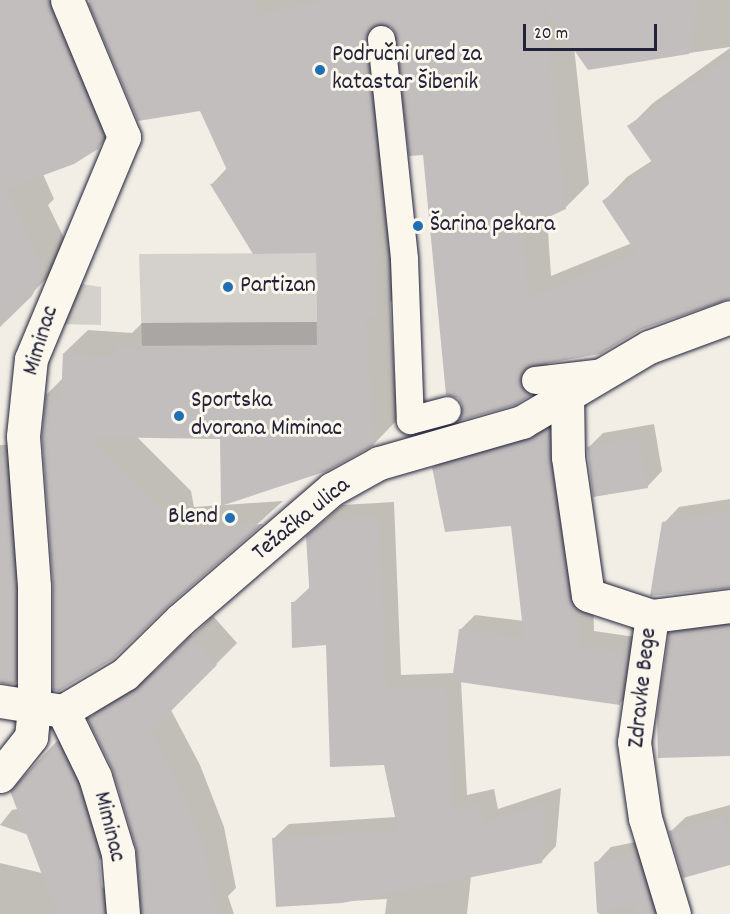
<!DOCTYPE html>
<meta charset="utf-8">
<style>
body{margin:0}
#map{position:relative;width:730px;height:914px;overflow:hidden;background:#f2eee5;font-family:Dekko,sans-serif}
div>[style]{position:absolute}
.green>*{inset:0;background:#d4d1cc}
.shadow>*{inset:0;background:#0003}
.building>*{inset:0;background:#c2bebe}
.roads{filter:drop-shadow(0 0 2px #22223b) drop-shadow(0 0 2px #22223b)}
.service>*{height:27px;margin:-13.5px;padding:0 13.5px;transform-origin:13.5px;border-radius:13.5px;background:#fbf7ec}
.minor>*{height:33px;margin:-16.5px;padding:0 16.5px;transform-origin:16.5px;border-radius:16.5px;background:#fbf7ec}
.dots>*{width:16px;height:16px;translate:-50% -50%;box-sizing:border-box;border:3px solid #fbf7ec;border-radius:50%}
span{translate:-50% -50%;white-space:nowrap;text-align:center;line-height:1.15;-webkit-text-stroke:6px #fbf7ec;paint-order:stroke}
.poi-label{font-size:24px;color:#22223b}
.left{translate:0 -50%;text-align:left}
.right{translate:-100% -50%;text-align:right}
.street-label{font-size:24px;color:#22223b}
.scale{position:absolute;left:523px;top:24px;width:134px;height:27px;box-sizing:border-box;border:3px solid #22223b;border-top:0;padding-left:8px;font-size:18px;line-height:21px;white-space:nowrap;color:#22223b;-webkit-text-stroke:4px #fbf7ec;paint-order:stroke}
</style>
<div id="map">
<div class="green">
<i style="clip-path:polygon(316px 253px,317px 345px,142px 347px,139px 254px)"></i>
<i style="clip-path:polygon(75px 283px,101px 287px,101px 325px,58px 324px)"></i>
</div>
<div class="shadow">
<i style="clip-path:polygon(0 0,80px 0,121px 124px,97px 148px,43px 174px,54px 199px,48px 205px,68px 246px,55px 270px,17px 308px,0 316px)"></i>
<i style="clip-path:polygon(89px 0,730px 0,730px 47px,589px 68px,574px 47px,589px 184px,565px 208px,547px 216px,551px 276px,632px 243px,604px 201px,627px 177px,653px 160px,629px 127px,653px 103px,730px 48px,730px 298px,546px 362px,553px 370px,514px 403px,464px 405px,424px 154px,398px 37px,389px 24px,400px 133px,400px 292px,390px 302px,397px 420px,374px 444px,136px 436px,191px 491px,194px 507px,283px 501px,167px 605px,54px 585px,43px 436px,48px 393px,63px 378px,64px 353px,88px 330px,132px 333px,142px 323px,318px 322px,318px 252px,212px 184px,227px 168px,201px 109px,138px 119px)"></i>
<i style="clip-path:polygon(563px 414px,593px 595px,594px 631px,642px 638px,635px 688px,620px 703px,461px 681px,467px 795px,494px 789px,498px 809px,561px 788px,556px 846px,541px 862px,471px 876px,467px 914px,385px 914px,387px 899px,278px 905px,273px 839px,289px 824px,396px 817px,385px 763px,327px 643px,293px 603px,310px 587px,307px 537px,342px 505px,394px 502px,401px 675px,454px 673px,460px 630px,475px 615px,524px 621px,513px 524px,433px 468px,449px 453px)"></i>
<i style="clip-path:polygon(654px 424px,662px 471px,647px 487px,588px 448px,603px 433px)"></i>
<i style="clip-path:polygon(24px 444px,33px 665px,15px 683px,0 682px,0 445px)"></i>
<i style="clip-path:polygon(730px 499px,730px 582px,664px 523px,679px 507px)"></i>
<i style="clip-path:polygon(730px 612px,730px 754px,670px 633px,685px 618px)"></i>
<i style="clip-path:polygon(213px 616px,237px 643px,171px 710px,200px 765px,224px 827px,236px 888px,228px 896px,234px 914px,0 914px,0 863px,125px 893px,129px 904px,146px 913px,137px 848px,114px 771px,89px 719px,110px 698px,161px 667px)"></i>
<i style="clip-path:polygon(72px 727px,114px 845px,100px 860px,0 825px,12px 810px,45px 804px,32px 768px)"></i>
<i style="clip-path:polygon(730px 805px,730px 863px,670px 832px,686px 817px)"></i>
<i style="clip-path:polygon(651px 839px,671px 914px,599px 914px,596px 863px,611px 847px)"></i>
</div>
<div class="building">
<i style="clip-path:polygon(0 0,49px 0,104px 137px,98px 149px,74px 164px,6px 189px,45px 270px,32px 296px,0 327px)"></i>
<i style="clip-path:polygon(99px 0,256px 0,257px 15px,325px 0,697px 0,689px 54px,588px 70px,544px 7px,566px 209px,523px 229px,528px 298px,637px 254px,602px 201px,654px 165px,627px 126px,730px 57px,730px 299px,642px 329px,600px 354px,526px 367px,520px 382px,531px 395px,515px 405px,458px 421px,462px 405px,458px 398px,446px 395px,423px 155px,409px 156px,394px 30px,387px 24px,372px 26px,365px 41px,378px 158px,374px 158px,377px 317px,366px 319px,374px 445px,327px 471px,221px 506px,220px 439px,90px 437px,168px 515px,171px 530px,263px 524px,168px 606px,113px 659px,59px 691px,53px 690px,53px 585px,42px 436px,46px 393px,53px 399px,61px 399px,63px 353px,114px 357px,117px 346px,317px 345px,316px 253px,253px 254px,210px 184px,232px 181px,200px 111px,138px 121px,88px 3px)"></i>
<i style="clip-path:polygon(549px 428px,549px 460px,569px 598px,578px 610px,580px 646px,628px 652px,620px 705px,452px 681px,459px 629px,524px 638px,511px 526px,445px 532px,432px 467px,453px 465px,453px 461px,527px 440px)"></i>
<i style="clip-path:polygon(639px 438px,648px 488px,593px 497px,587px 447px)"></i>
<i style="clip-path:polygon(6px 461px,15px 587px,15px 684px,0 683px,0 462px)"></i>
<i style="clip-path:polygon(730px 511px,730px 588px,650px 596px,662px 522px)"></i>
<i style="clip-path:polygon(379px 516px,386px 690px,446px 687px,452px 810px,479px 804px,483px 824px,546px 802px,542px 863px,342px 903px,276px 907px,272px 838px,398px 831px,384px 765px,330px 767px,326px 645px,292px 648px,291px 602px,310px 601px,306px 536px,325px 520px)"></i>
<i style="clip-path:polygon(730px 625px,730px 756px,658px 758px,657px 715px,669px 633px)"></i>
<i style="clip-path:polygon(191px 635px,217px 665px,151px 731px,180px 786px,204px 849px,217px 914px,141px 914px,136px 848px,113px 771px,87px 718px,138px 688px)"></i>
<i style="clip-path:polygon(57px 741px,77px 784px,99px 857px,104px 914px,57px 914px,10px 791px)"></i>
<i style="clip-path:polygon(724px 817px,730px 835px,730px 865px,683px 878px,669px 831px)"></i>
<i style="clip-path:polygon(636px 854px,654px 914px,636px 914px,635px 905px,597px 913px,594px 862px)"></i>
</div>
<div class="roads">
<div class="service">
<i style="left:381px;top:39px;width:221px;rotate:84deg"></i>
<i style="left:404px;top:259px;width:161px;rotate:87.9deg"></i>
<i style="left:410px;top:420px;width:38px;rotate:-15deg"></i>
<i style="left:535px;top:380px;width:67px;rotate:-6.8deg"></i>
</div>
<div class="minor">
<i style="left:567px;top:395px;width:62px;rotate:89.1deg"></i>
<i style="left:568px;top:457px;width:139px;rotate:81.8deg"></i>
<i style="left:588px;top:595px;width:67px;rotate:18.2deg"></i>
<i style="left:652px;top:616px;width:127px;rotate:98.1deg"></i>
<i style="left:634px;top:742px;width:77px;rotate:81.8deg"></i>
<i style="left:645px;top:818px;width:100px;rotate:73.2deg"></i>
<i style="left:652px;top:616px;width:79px;rotate:-7.3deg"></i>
<i style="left:0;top:701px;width:64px;rotate:9deg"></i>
<i style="left:63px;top:711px;width:72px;rotate:-30.8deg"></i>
<i style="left:125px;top:674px;width:77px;rotate:-44.5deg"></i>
<i style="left:180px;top:620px;width:201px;rotate:-40.8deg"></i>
<i style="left:332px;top:489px;width:54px;rotate:-29deg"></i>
<i style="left:379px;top:463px;width:149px;rotate:-16deg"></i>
<i style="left:522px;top:422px;width:147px;rotate:-30.6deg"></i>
<i style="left:649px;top:347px;width:86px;rotate:-20.3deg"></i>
<i style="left:63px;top:711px;width:73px;rotate:64.1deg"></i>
<i style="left:95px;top:777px;width:79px;rotate:73.2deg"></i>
<i style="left:118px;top:853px;width:61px;rotate:85.3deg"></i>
<i style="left:0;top:776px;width:50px;rotate:-51.5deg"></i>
<i style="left:31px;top:737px;width:30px;rotate:-84deg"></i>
<i style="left:34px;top:707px;width:121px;rotate:-90deg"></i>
<i style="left:34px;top:586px;width:150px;rotate:-94.2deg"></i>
<i style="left:23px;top:436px;width:77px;rotate:-84.1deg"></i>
<i style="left:31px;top:359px;width:241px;rotate:-67.3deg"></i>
<i style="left:124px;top:137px;width:148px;rotate:-112.6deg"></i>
</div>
</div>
<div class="dots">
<i style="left:320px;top:70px;background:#1f6fb2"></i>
<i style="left:418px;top:226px;background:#1f6fb2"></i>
<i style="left:228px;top:287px;background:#1f6fb2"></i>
<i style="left:179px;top:416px;background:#1f6fb2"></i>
<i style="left:230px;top:518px;background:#1f6fb2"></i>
</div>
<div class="poi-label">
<span class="left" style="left:332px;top:70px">Područni ured za<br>katastar Šibenik</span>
<span class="left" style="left:430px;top:226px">Šarina pekara</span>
<span class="left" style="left:240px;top:287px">Partizan</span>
<span class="left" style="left:191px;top:416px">Sportska<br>dvorana Miminac</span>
<span class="right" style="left:218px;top:518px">Blend</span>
</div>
<div class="street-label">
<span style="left:42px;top:341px;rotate:-73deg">Miminac</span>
<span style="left:302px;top:520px;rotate:-39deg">Težačka ulica</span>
<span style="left:644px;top:688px;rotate:-84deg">Zdravke Bege</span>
<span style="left:108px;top:827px;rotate:76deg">Miminac</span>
</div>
<div class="scale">20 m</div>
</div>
